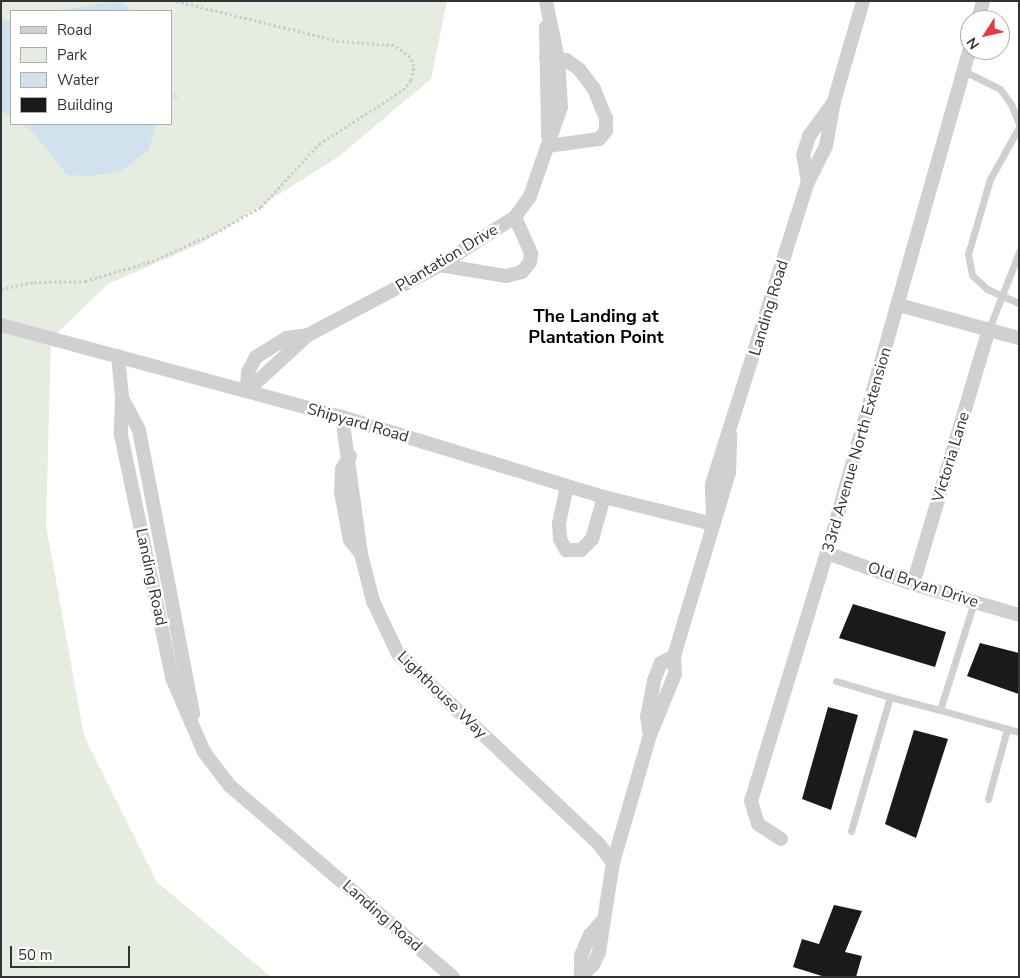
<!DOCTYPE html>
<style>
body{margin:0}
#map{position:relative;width:1020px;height:978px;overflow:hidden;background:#fff;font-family:"Nunito Sans",sans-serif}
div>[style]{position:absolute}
.green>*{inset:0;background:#e6ecdf}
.water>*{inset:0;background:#cfe2ee}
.stream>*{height:5px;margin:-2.5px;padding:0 2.5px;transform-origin:2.5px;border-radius:2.5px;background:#cfe2ee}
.building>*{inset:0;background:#1a1a1a}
.path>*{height:3px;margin-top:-1.5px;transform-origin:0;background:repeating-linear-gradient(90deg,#cdcdcd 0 2.5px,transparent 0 5px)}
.lane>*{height:7px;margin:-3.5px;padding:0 3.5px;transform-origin:3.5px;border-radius:3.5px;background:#d0d0d0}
.street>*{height:14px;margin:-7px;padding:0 7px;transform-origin:7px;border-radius:7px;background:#d0d0d0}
span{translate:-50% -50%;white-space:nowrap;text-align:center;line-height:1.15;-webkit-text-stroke:5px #fff;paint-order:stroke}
.street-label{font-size:16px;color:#333}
.neighbourhood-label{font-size:18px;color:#000;font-weight:700}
.frame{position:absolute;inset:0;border:2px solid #333;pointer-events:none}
.legend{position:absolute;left:10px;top:10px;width:162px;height:115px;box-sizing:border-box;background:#fff;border:1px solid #adadad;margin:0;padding:6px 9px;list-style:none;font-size:15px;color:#333}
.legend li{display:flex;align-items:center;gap:10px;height:25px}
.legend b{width:25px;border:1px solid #adadad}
.north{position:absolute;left:960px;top:10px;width:50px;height:50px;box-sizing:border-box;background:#fff;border:1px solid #adadad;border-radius:50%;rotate:235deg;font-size:14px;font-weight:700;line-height:20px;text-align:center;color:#333}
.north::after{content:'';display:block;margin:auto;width:18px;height:22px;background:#e63946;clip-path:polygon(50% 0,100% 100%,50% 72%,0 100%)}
.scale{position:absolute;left:10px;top:946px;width:120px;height:22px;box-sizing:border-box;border:2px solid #333;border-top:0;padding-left:6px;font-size:15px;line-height:18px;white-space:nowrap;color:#333;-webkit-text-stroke:4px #fff;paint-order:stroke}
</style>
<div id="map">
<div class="green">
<i style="clip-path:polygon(evenodd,1px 1px,447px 1px,431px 79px,338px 157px,202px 243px,108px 284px,51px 339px,46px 525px,84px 736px,157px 882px,271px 977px,1px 977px,1px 1px,11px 11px,171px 11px,171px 124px,11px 124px,11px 11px)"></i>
</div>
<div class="water">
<i style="clip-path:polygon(115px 1px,121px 1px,132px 11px,56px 11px)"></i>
<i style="clip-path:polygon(1px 18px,11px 22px,11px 118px,1px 110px)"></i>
<i style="clip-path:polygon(21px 124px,157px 124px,148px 151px,122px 170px,92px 176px,67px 175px,33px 132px)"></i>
</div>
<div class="stream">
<i style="left:171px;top:95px;width:4px;rotate:14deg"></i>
</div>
<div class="building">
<i style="clip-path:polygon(853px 604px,946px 632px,935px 667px,839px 638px)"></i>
<i style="clip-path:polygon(980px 643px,1019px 653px,1019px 694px,967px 676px)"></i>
<i style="clip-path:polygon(828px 707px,858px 715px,831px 810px,802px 799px)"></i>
<i style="clip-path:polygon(914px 730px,948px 739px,916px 838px,885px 824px)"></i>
<i style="clip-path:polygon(834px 905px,862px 911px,845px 952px,862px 956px,856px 977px,825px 977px,793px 967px,802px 939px,819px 944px)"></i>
</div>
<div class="path">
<i style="left:1px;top:289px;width:34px;rotate:-12deg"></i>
<i style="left:34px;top:282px;width:51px;rotate:-1.1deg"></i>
<i style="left:85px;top:281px;width:70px;rotate:-16.6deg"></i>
<i style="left:152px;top:261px;width:69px;rotate:-24deg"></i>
<i style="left:215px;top:233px;width:53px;rotate:-29.5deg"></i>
<i style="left:261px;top:207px;width:86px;rotate:-47.4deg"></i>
<i style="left:319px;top:144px;width:100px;rotate:-32.7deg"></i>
<i style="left:403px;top:90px;width:13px;rotate:-51deg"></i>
<i style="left:411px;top:80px;width:14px;rotate:-78deg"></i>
<i style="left:414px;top:66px;width:10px;rotate:-114deg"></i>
<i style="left:410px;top:57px;width:20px;rotate:-143deg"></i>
<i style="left:394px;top:45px;width:55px;rotate:-175.8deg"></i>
<i style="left:339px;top:41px;width:168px;rotate:-166.2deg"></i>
</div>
<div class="lane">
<i style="left:964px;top:71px;width:40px;rotate:26.6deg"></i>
<i style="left:1000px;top:89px;width:19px;rotate:54deg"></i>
<i style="left:1011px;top:104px;width:22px;rotate:68deg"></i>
<i style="left:1019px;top:127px;width:60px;rotate:119.1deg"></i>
<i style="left:990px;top:179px;width:78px;rotate:106.3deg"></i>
<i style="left:968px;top:254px;width:21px;rotate:79deg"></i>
<i style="left:972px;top:275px;width:21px;rotate:43deg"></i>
<i style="left:987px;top:289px;width:35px;rotate:24deg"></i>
<i style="left:989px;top:329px;width:83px;rotate:-68.7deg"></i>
<i style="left:974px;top:602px;width:113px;rotate:107.5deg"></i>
<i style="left:940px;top:710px;width:82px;rotate:15.6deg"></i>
<i style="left:836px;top:681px;width:56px;rotate:16.5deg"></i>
<i style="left:988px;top:799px;width:73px;rotate:-74.8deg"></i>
<i style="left:851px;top:831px;width:140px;rotate:-73.8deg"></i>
<i style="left:890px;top:697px;width:52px;rotate:14.6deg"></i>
</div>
<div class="street">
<i style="left:978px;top:20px;width:20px;rotate:-75deg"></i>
<i style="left:546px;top:27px;width:109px;rotate:88.9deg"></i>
<i style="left:546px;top:58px;width:20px;rotate:6deg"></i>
<i style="left:566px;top:60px;width:16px;rotate:35deg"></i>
<i style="left:579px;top:69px;width:25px;rotate:53deg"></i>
<i style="left:594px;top:89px;width:31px;rotate:68deg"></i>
<i style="left:606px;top:118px;width:13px;rotate:90deg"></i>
<i style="left:606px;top:131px;width:11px;rotate:131deg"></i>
<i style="left:599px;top:139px;width:51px;rotate:172.2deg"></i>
<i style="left:808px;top:182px;width:27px;rotate:-100deg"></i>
<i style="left:803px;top:155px;width:20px;rotate:-72deg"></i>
<i style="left:809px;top:136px;width:42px;rotate:-53.7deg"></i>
<i style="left:440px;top:265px;width:67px;rotate:9.5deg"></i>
<i style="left:506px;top:276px;width:16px;rotate:-14deg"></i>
<i style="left:522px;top:272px;width:13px;rotate:-51deg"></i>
<i style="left:530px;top:262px;width:9px;rotate:-84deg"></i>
<i style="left:531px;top:253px;width:39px;rotate:-114deg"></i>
<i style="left:899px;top:305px;width:124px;rotate:15.4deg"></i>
<i style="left:1px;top:325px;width:353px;rotate:15.1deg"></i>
<i style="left:342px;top:417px;width:274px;rotate:17deg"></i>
<i style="left:604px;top:497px;width:112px;rotate:13.9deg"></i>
<i style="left:118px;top:356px;width:41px;rotate:84.4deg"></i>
<i style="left:122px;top:397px;width:38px;rotate:92deg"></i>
<i style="left:121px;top:435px;width:248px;rotate:78.1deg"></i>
<i style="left:172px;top:678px;width:81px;rotate:66.6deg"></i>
<i style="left:204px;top:752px;width:43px;rotate:52.6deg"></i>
<i style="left:230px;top:786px;width:294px;rotate:40.6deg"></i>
<i style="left:247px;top:391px;width:83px;rotate:-42.6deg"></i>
<i style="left:308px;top:335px;width:149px;rotate:-27.9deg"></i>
<i style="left:440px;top:265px;width:89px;rotate:-32.6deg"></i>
<i style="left:515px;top:217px;width:26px;rotate:-54deg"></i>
<i style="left:530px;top:196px;width:94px;rotate:-70.8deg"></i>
<i style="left:561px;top:107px;width:48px;rotate:-93.6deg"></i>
<i style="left:558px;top:59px;width:59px;rotate:-101.7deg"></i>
<i style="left:247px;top:391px;width:19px;rotate:-87deg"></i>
<i style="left:248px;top:372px;width:17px;rotate:-62deg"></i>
<i style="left:256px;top:357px;width:36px;rotate:-32deg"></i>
<i style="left:287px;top:338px;width:21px;rotate:-8deg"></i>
<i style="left:122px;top:398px;width:36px;rotate:62deg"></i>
<i style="left:139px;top:430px;width:289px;rotate:79.2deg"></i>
<i style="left:342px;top:417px;width:138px;rotate:82.1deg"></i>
<i style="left:361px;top:554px;width:49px;rotate:75.7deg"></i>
<i style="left:373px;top:601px;width:59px;rotate:64.7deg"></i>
<i style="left:398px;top:654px;width:275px;rotate:43.4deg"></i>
<i style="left:598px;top:843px;width:25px;rotate:53deg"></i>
<i style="left:350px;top:456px;width:15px;rotate:122deg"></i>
<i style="left:342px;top:469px;width:23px;rotate:92deg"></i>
<i style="left:341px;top:492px;width:49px;rotate:79.4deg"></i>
<i style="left:350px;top:540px;width:18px;rotate:52deg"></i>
<i style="left:567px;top:486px;width:39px;rotate:102deg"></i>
<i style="left:559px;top:524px;width:15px;rotate:86deg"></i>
<i style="left:560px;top:539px;width:13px;rotate:61deg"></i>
<i style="left:566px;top:550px;width:15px"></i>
<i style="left:581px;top:550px;width:16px;rotate:-45deg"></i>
<i style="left:592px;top:539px;width:44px;rotate:-74.1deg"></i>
<i style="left:713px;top:518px;width:34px;rotate:-92deg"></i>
<i style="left:712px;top:484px;width:317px;rotate:-72.4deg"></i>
<i style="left:808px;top:182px;width:40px;rotate:-63.4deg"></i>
<i style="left:826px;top:146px;width:46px;rotate:-79.9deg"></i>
<i style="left:834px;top:101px;width:104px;rotate:-73.8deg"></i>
<i style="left:827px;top:553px;width:91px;rotate:19.8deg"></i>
<i style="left:913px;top:584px;width:110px;rotate:16.3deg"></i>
<i style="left:913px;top:584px;width:266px;rotate:-73.4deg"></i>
<i style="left:650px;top:735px;width:18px;rotate:-99deg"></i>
<i style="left:647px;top:717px;width:38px;rotate:-79deg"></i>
<i style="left:654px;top:680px;width:18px;rotate:-68deg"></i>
<i style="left:661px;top:663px;width:15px;rotate:-28deg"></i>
<i style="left:781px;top:839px;width:27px;rotate:-147deg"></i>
<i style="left:758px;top:824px;width:24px;rotate:-107deg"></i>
<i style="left:751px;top:801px;width:259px;rotate:-73deg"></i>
<i style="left:827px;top:553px;width:525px;rotate:-74.19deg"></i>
<i style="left:581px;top:976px;width:20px;rotate:-90deg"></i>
<i style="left:581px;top:956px;width:23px;rotate:-67deg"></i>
<i style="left:590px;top:935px;width:18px;rotate:-49deg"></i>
<i style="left:580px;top:977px;width:18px;rotate:-43deg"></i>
<i style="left:593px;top:965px;width:14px;rotate:-65deg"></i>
<i style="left:599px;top:952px;width:90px;rotate:-81.1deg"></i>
<i style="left:613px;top:863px;width:133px;rotate:-73.9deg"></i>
<i style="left:650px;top:735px;width:66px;rotate:-67.7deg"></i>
<i style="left:675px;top:674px;width:18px;rotate:-93deg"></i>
<i style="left:674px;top:656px;width:191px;rotate:-73.3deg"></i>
<i style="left:729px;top:473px;width:38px;rotate:-88deg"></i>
</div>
<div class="street-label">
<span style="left:447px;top:258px;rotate:-31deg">Plantation Drive</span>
<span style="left:769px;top:308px;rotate:-73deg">Landing Road</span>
<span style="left:358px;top:423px;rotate:16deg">Shipyard Road</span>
<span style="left:857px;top:450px;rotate:-74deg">33rd Avenue North Extension</span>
<span style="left:951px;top:457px;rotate:-73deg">Victoria Lane</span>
<span style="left:151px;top:577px;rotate:78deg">Landing Road</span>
<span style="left:923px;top:585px;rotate:18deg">Old Bryan Drive</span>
<span style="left:442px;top:695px;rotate:44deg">Lighthouse Way</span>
<span style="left:382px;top:916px;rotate:41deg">Landing Road</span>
</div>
<div class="neighbourhood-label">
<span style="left:596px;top:327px">The Landing at<br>Plantation Point</span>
</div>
<div class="frame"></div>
<ul class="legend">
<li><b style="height:6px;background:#d0d0d0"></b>Road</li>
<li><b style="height:14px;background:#e6ecdf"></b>Park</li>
<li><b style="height:14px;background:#cfe2ee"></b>Water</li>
<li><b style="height:14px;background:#1a1a1a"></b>Building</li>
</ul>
<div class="north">N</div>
<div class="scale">50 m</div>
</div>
